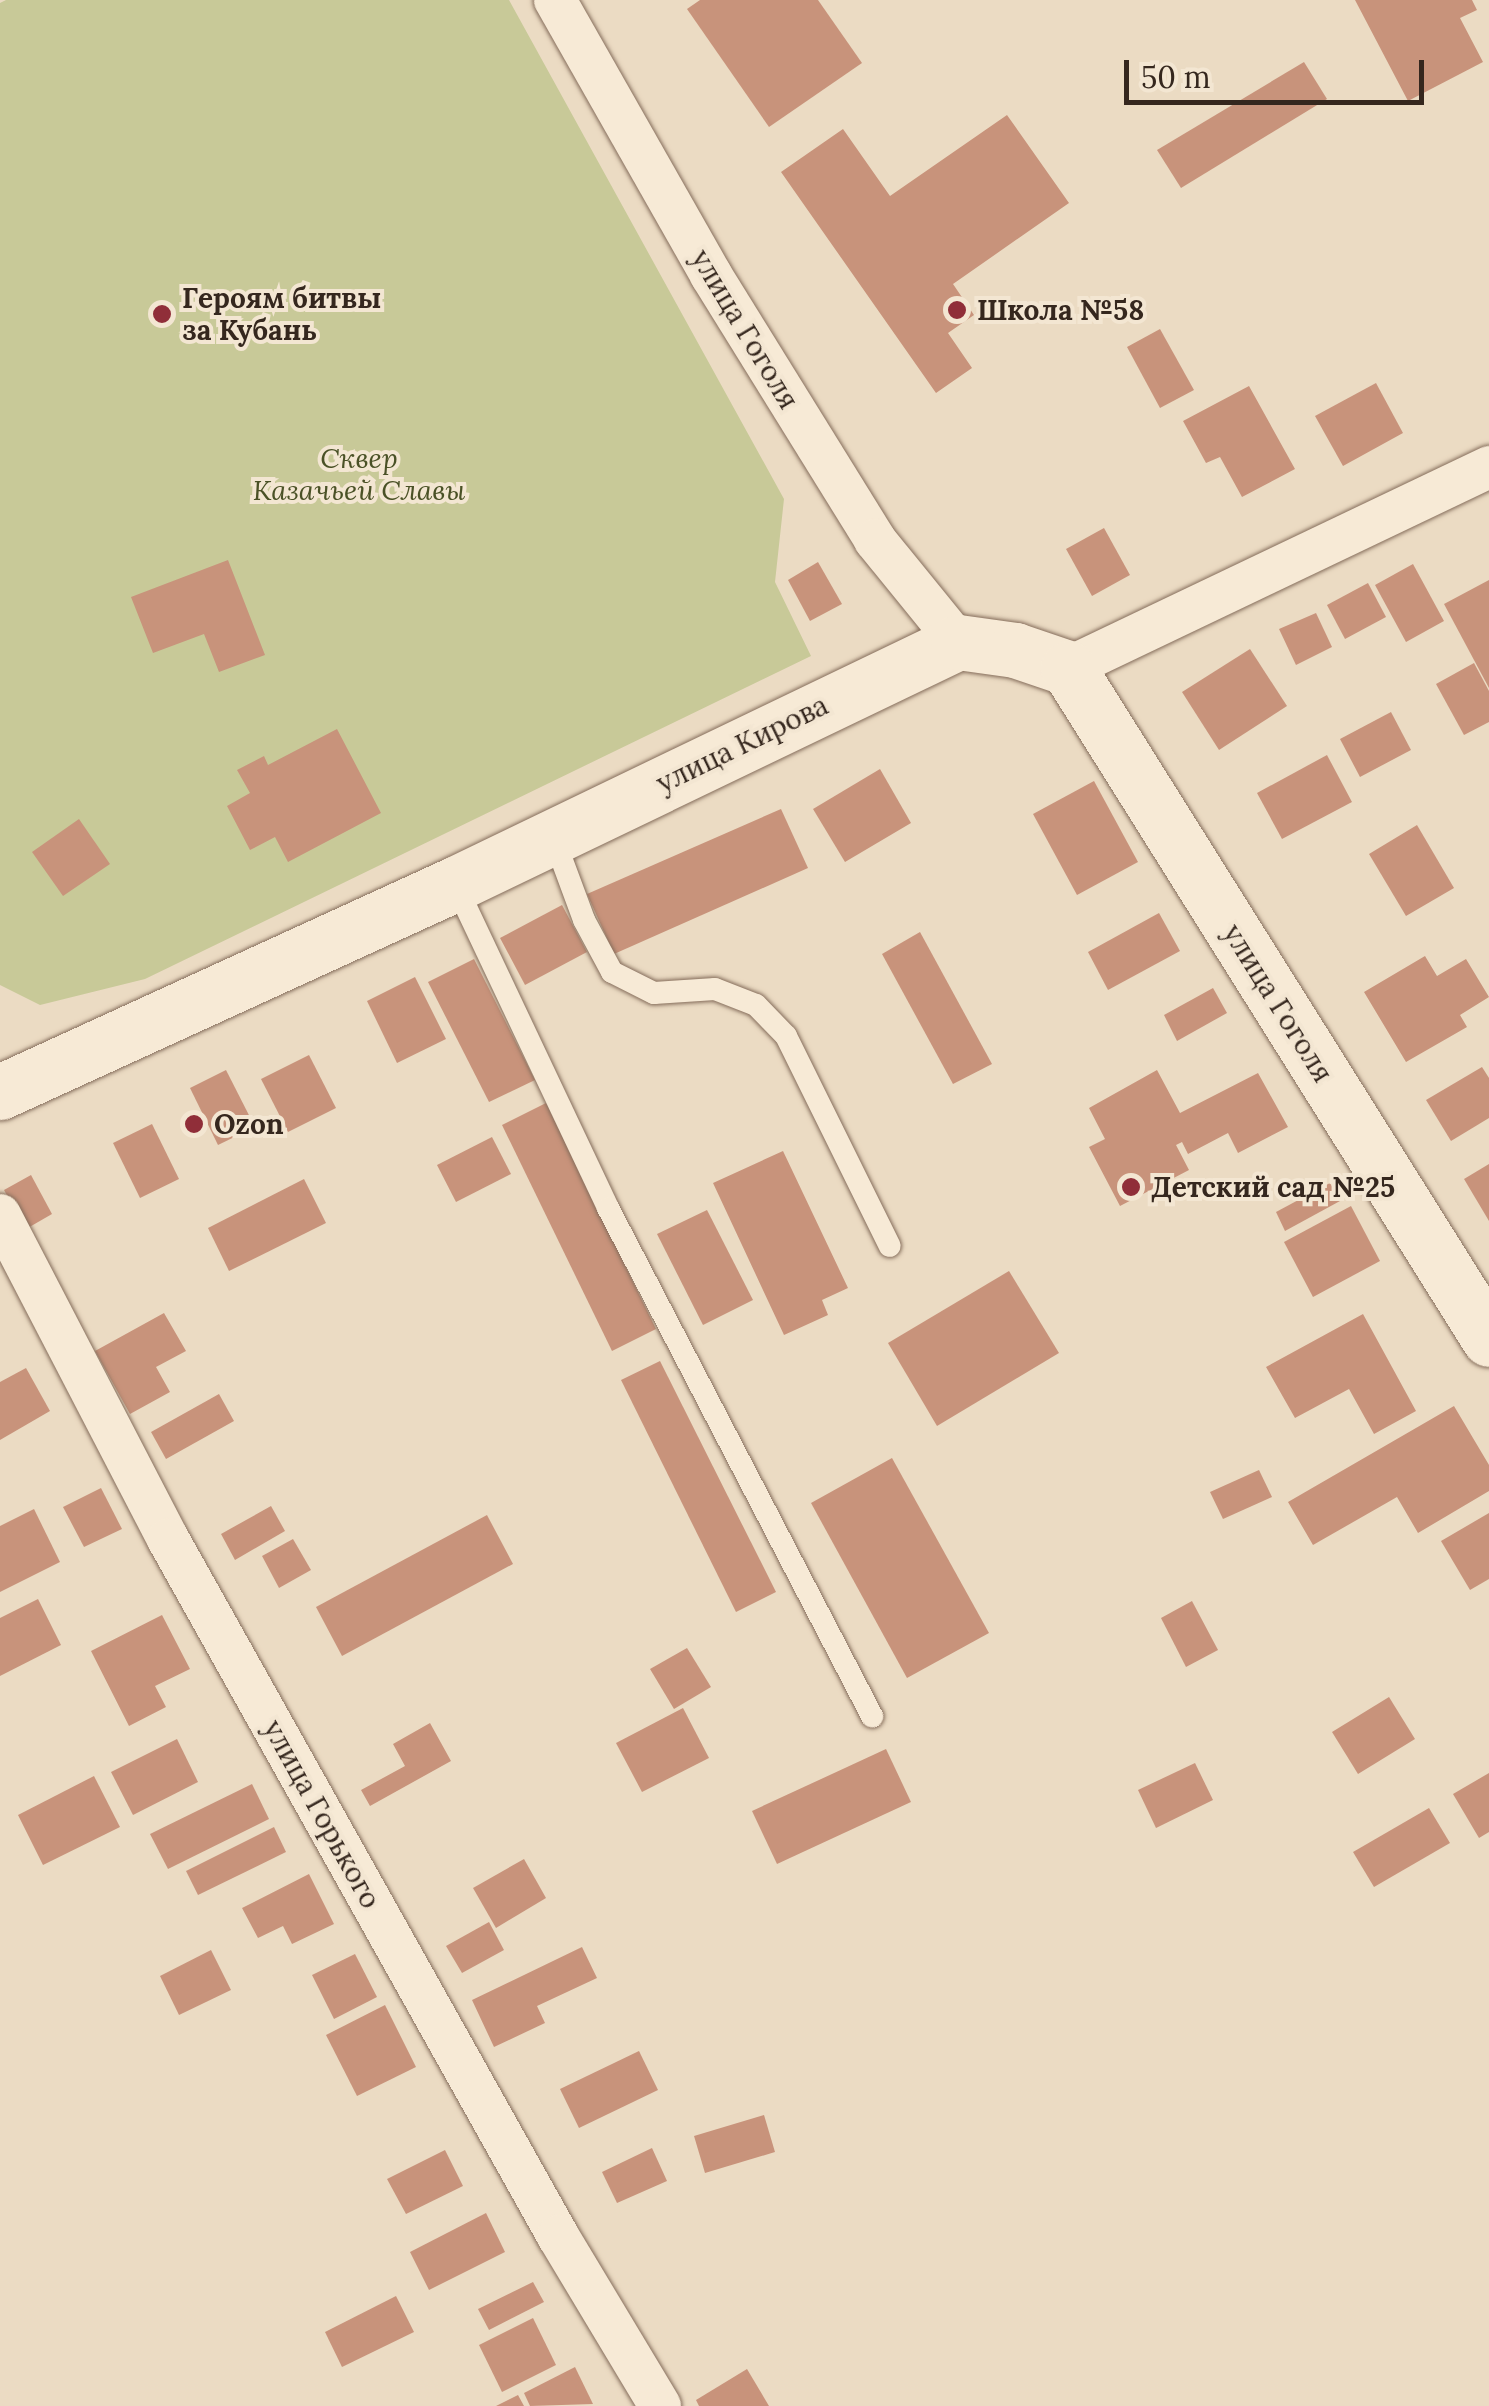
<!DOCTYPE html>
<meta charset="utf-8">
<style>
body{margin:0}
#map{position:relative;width:1489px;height:2406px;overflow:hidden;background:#ebdbc3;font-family:Lora,serif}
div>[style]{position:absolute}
.green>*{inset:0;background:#c8c998}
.building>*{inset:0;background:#c8937b}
.roads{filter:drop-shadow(0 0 2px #856d5b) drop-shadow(0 0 2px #856d5b)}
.lane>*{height:22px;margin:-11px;padding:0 11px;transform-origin:11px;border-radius:11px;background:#f7ead6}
.street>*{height:42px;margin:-21px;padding:0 21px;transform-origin:21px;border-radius:21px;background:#f7ead6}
.secondary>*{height:55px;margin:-27.5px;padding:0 27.5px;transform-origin:27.5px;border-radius:27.5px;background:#f7ead6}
.dots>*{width:28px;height:28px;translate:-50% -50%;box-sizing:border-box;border:5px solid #f3e6d2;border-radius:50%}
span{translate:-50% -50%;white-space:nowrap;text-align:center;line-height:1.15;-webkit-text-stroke:8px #f3e6d2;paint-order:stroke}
.poi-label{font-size:28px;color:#35271e;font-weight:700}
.left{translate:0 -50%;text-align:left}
.street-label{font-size:28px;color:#35271e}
.park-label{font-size:28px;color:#4a5126;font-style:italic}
.scale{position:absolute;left:1124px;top:60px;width:300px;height:45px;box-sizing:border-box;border:5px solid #35271e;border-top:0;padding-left:12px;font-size:30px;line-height:35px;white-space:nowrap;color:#35271e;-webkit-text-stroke:8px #f3e6d2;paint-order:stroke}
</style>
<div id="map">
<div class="green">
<i style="clip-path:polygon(6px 0,509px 0,784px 499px,775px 582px,811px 656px,145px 979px,40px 1005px,0 985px,0 3px)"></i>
</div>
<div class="building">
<i style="clip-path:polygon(700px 0,818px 0,862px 63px,769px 127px,687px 9px)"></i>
<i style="clip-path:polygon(1355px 0,1472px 0,1477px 10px,1460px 18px,1483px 62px,1408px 101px)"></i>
<i style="clip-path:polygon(1304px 62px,1327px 99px,1181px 188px,1157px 150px)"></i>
<i style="clip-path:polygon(1007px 115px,1069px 203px,953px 284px,974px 315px,948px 333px,972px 368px,936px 393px,781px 172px,843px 129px,890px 196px)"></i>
<i style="clip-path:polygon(1160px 329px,1194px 390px,1160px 408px,1127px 347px)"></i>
<i style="clip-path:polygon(1376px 383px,1403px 433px,1343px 466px,1315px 416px)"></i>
<i style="clip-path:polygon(1249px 386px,1295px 469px,1242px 497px,1220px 457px,1206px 463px,1183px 421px)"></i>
<i style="clip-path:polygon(1104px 528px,1130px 575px,1092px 596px,1066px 549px)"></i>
<i style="clip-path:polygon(228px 560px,265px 655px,219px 672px,204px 634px,153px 653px,131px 597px)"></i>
<i style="clip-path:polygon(818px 562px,842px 604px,810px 621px,788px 580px)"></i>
<i style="clip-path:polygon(1413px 564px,1444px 621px,1406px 642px,1375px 585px)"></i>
<i style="clip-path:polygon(1489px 580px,1489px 688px,1444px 604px)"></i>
<i style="clip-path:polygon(1368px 583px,1386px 617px,1345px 639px,1327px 605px)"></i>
<i style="clip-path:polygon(1316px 613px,1332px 647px,1296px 665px,1279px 629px)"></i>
<i style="clip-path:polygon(1250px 649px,1287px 706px,1219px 750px,1182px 692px)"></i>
<i style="clip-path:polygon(1474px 663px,1489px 691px,1489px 722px,1464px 735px,1436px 684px)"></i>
<i style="clip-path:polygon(1391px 712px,1411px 750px,1360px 777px,1340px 739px)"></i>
<i style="clip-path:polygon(337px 729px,381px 813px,288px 862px,275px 837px,250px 850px,227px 806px,250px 793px,237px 770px,264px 756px,268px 765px)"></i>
<i style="clip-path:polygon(1327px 755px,1352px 802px,1282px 839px,1257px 793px)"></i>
<i style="clip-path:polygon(880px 769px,911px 823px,845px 862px,813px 809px)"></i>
<i style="clip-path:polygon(1094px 781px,1138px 862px,1077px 895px,1033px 814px)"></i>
<i style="clip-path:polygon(781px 809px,808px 868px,614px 954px,587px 894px)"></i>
<i style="clip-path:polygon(79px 819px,110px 864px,63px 896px,32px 852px)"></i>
<i style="clip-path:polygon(1417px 825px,1454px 888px,1406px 916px,1369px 854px)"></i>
<i style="clip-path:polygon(562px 905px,587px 952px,525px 985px,500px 938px)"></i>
<i style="clip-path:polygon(1159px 913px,1180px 951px,1108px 990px,1088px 952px)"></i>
<i style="clip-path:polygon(920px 932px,992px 1064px,953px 1084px,882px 954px)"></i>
<i style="clip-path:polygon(1425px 956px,1437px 976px,1466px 959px,1489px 997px,1460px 1015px,1467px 1027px,1406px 1062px,1364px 992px)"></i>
<i style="clip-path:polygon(474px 959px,535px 1080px,489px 1102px,428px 982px)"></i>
<i style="clip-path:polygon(415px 977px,446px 1039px,397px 1063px,367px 1001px)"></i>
<i style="clip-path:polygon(1213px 988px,1227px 1013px,1177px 1041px,1164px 1015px)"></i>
<i style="clip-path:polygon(309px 1055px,336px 1108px,288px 1132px,261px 1079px)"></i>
<i style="clip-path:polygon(1482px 1067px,1489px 1078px,1489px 1118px,1451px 1141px,1426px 1100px)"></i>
<i style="clip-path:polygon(226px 1070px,255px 1127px,218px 1145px,190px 1088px)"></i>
<i style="clip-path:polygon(1157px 1070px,1180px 1113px,1258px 1073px,1288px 1127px,1238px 1153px,1228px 1133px,1188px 1154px,1182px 1142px,1176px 1145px,1189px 1170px,1120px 1206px,1089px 1147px,1105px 1139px,1089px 1108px)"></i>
<i style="clip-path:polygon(546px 1103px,656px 1329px,612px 1351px,502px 1125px)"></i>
<i style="clip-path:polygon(152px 1124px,179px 1179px,140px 1198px,113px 1143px)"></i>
<i style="clip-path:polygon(492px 1137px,511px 1174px,456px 1202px,437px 1165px)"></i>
<i style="clip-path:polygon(783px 1151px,848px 1288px,822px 1300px,828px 1315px,784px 1335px,713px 1183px)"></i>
<i style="clip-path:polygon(1489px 1164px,1489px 1221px,1464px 1179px)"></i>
<i style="clip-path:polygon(31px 1175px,52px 1214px,26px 1229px,4px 1190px)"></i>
<i style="clip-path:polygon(304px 1179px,326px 1223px,229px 1271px,208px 1228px)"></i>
<i style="clip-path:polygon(1330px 1183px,1340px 1201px,1285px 1231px,1276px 1212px)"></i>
<i style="clip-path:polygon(1351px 1206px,1380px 1261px,1313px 1297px,1284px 1242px)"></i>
<i style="clip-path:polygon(707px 1210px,753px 1300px,703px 1325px,657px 1234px)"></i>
<i style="clip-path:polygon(1009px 1271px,1059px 1353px,937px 1426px,888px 1343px)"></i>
<i style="clip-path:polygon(164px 1313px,186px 1351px,156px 1367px,170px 1392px,130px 1414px,95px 1351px)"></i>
<i style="clip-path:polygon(1363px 1314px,1416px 1411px,1374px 1434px,1349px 1389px,1295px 1418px,1266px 1367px)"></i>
<i style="clip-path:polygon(660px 1361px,776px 1592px,736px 1612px,621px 1380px)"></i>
<i style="clip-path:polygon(26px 1368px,50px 1411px,0 1440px,0 1382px)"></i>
<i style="clip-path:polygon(219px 1394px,234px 1421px,166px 1459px,151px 1432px)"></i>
<i style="clip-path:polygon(1454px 1406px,1489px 1465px,1489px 1491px,1418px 1533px,1397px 1497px,1313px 1545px,1288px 1502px)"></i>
<i style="clip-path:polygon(892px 1458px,989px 1633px,907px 1678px,811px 1503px)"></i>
<i style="clip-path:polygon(1259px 1470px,1272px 1497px,1223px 1519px,1210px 1492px)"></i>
<i style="clip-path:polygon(101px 1488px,122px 1529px,84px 1547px,63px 1507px)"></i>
<i style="clip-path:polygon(271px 1506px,285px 1531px,235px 1560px,221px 1534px)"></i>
<i style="clip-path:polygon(34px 1509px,60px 1562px,0 1592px,0 1526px)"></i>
<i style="clip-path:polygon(1489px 1513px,1489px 1579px,1470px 1590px,1441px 1541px)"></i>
<i style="clip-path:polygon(487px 1515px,513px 1564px,342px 1656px,316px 1607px)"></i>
<i style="clip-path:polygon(293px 1539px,311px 1570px,279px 1588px,262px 1556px)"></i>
<i style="clip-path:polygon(38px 1599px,61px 1645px,0 1676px,0 1618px)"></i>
<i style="clip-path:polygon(1192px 1601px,1218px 1650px,1186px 1667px,1161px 1618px)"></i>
<i style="clip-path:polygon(162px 1615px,190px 1669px,155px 1686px,166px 1707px,129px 1726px,91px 1651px)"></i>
<i style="clip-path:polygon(687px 1648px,711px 1687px,674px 1709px,650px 1669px)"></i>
<i style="clip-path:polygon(1389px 1697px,1415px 1739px,1358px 1774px,1332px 1732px)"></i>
<i style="clip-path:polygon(683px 1708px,709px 1758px,642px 1792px,616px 1743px)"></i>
<i style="clip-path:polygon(430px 1723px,451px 1761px,370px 1806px,361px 1790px,405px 1766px,393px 1744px)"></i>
<i style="clip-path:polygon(177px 1739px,198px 1782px,133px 1815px,111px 1772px)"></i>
<i style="clip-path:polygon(886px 1749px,911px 1802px,777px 1864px,752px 1811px)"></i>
<i style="clip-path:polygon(1195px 1763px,1213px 1800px,1156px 1828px,1138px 1790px)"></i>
<i style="clip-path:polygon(1489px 1773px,1489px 1832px,1479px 1838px,1453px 1794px)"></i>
<i style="clip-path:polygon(94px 1776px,120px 1827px,43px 1865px,18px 1815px)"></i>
<i style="clip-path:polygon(252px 1784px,269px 1819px,168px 1869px,150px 1834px)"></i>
<i style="clip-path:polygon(1429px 1808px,1450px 1843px,1374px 1887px,1353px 1852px)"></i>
<i style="clip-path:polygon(274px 1827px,286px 1852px,198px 1895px,186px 1871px)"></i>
<i style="clip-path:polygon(524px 1859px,546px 1898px,496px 1928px,473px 1888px)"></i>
<i style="clip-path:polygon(309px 1874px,334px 1924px,292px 1944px,283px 1926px,258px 1938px,242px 1908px)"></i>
<i style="clip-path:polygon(489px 1922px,504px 1950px,462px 1973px,446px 1946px)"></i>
<i style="clip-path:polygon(582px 1947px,597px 1978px,537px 2006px,545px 2023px,494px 2047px,472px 2000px)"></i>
<i style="clip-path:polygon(211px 1950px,231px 1990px,179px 2015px,160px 1976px)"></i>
<i style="clip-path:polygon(355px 1954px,377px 1997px,334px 2019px,312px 1975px)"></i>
<i style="clip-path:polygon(385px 2005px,416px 2067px,357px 2096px,326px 2035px)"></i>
<i style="clip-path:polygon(639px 2051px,658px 2090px,579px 2128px,560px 2089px)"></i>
<i style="clip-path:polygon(764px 2115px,775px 2152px,705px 2173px,694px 2136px)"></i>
<i style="clip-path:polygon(652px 2148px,667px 2181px,617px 2203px,602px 2172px)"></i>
<i style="clip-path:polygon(445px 2150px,463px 2186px,406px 2214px,387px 2179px)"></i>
<i style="clip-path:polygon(486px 2213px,505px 2252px,429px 2290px,410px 2252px)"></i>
<i style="clip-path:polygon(533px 2282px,544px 2302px,489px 2330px,478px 2309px)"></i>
<i style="clip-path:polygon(396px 2296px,414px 2332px,342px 2367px,325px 2332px)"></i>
<i style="clip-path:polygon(533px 2318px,556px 2365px,502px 2392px,479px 2345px)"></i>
<i style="clip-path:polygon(575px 2367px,593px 2404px,530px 2406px,524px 2393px)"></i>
<i style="clip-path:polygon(747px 2369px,769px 2406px,699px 2406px,696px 2400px)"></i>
<i style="clip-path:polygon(518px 2395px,524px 2406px,496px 2406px)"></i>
</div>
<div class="roads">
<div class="lane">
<i style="left:553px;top:836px;width:90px;rotate:69.7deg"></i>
<i style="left:584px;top:920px;width:59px;rotate:61.7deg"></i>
<i style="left:612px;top:972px;width:47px;rotate:26.6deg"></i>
<i style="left:654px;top:993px;width:61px;rotate:-3.8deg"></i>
<i style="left:715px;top:989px;width:44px;rotate:21.3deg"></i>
<i style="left:756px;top:1005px;width:43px;rotate:45.9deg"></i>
<i style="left:786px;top:1036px;width:234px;rotate:63.7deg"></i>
<i style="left:455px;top:884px;width:358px;rotate:64.7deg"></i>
<i style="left:608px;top:1208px;width:573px;rotate:62.54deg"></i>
</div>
<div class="street">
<i style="left:555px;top:0;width:316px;rotate:60.4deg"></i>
<i style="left:711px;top:275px;width:312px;rotate:58.2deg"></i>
<i style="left:875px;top:540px;width:132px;rotate:50.9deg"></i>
<i style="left:1068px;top:668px;width:467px;rotate:-25.5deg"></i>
<i style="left:0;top:1215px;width:365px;rotate:62.6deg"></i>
<i style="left:168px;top:1539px;width:799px;rotate:60.77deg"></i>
<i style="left:558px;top:2236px;width:198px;rotate:59deg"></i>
</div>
<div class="secondary">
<i style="left:0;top:1092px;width:500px;rotate:-24.57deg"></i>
<i style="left:455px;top:884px;width:558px;rotate:-25.69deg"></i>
<i style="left:958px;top:642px;width:58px;rotate:8deg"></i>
<i style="left:1015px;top:650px;width:56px;rotate:18.8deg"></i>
<i style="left:1068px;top:668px;width:792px;rotate:57.89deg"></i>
</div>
</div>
<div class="dots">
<i style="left:957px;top:310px;background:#902e39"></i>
<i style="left:162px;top:314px;background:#902e39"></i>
<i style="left:194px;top:1124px;background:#902e39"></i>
<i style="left:1131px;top:1187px;background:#902e39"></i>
</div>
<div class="poi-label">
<span class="left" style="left:182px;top:314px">Героям битвы<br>за Кубань</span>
<span class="left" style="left:977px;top:310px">Школа №58</span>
<span class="left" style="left:214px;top:1124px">Ozon</span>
<span class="left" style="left:1151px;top:1187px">Детский сад №25</span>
</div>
<div class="street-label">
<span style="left:745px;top:329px;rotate:59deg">улица Гоголя</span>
<span style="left:742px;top:744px;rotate:-26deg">улица Кирова</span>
<span style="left:1278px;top:1003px;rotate:58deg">улица Гоголя</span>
<span style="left:322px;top:1814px;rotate:61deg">улица Горького</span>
</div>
<div class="park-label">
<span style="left:359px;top:474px">Сквер<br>Казачьей Славы</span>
</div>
<div class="scale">50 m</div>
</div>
